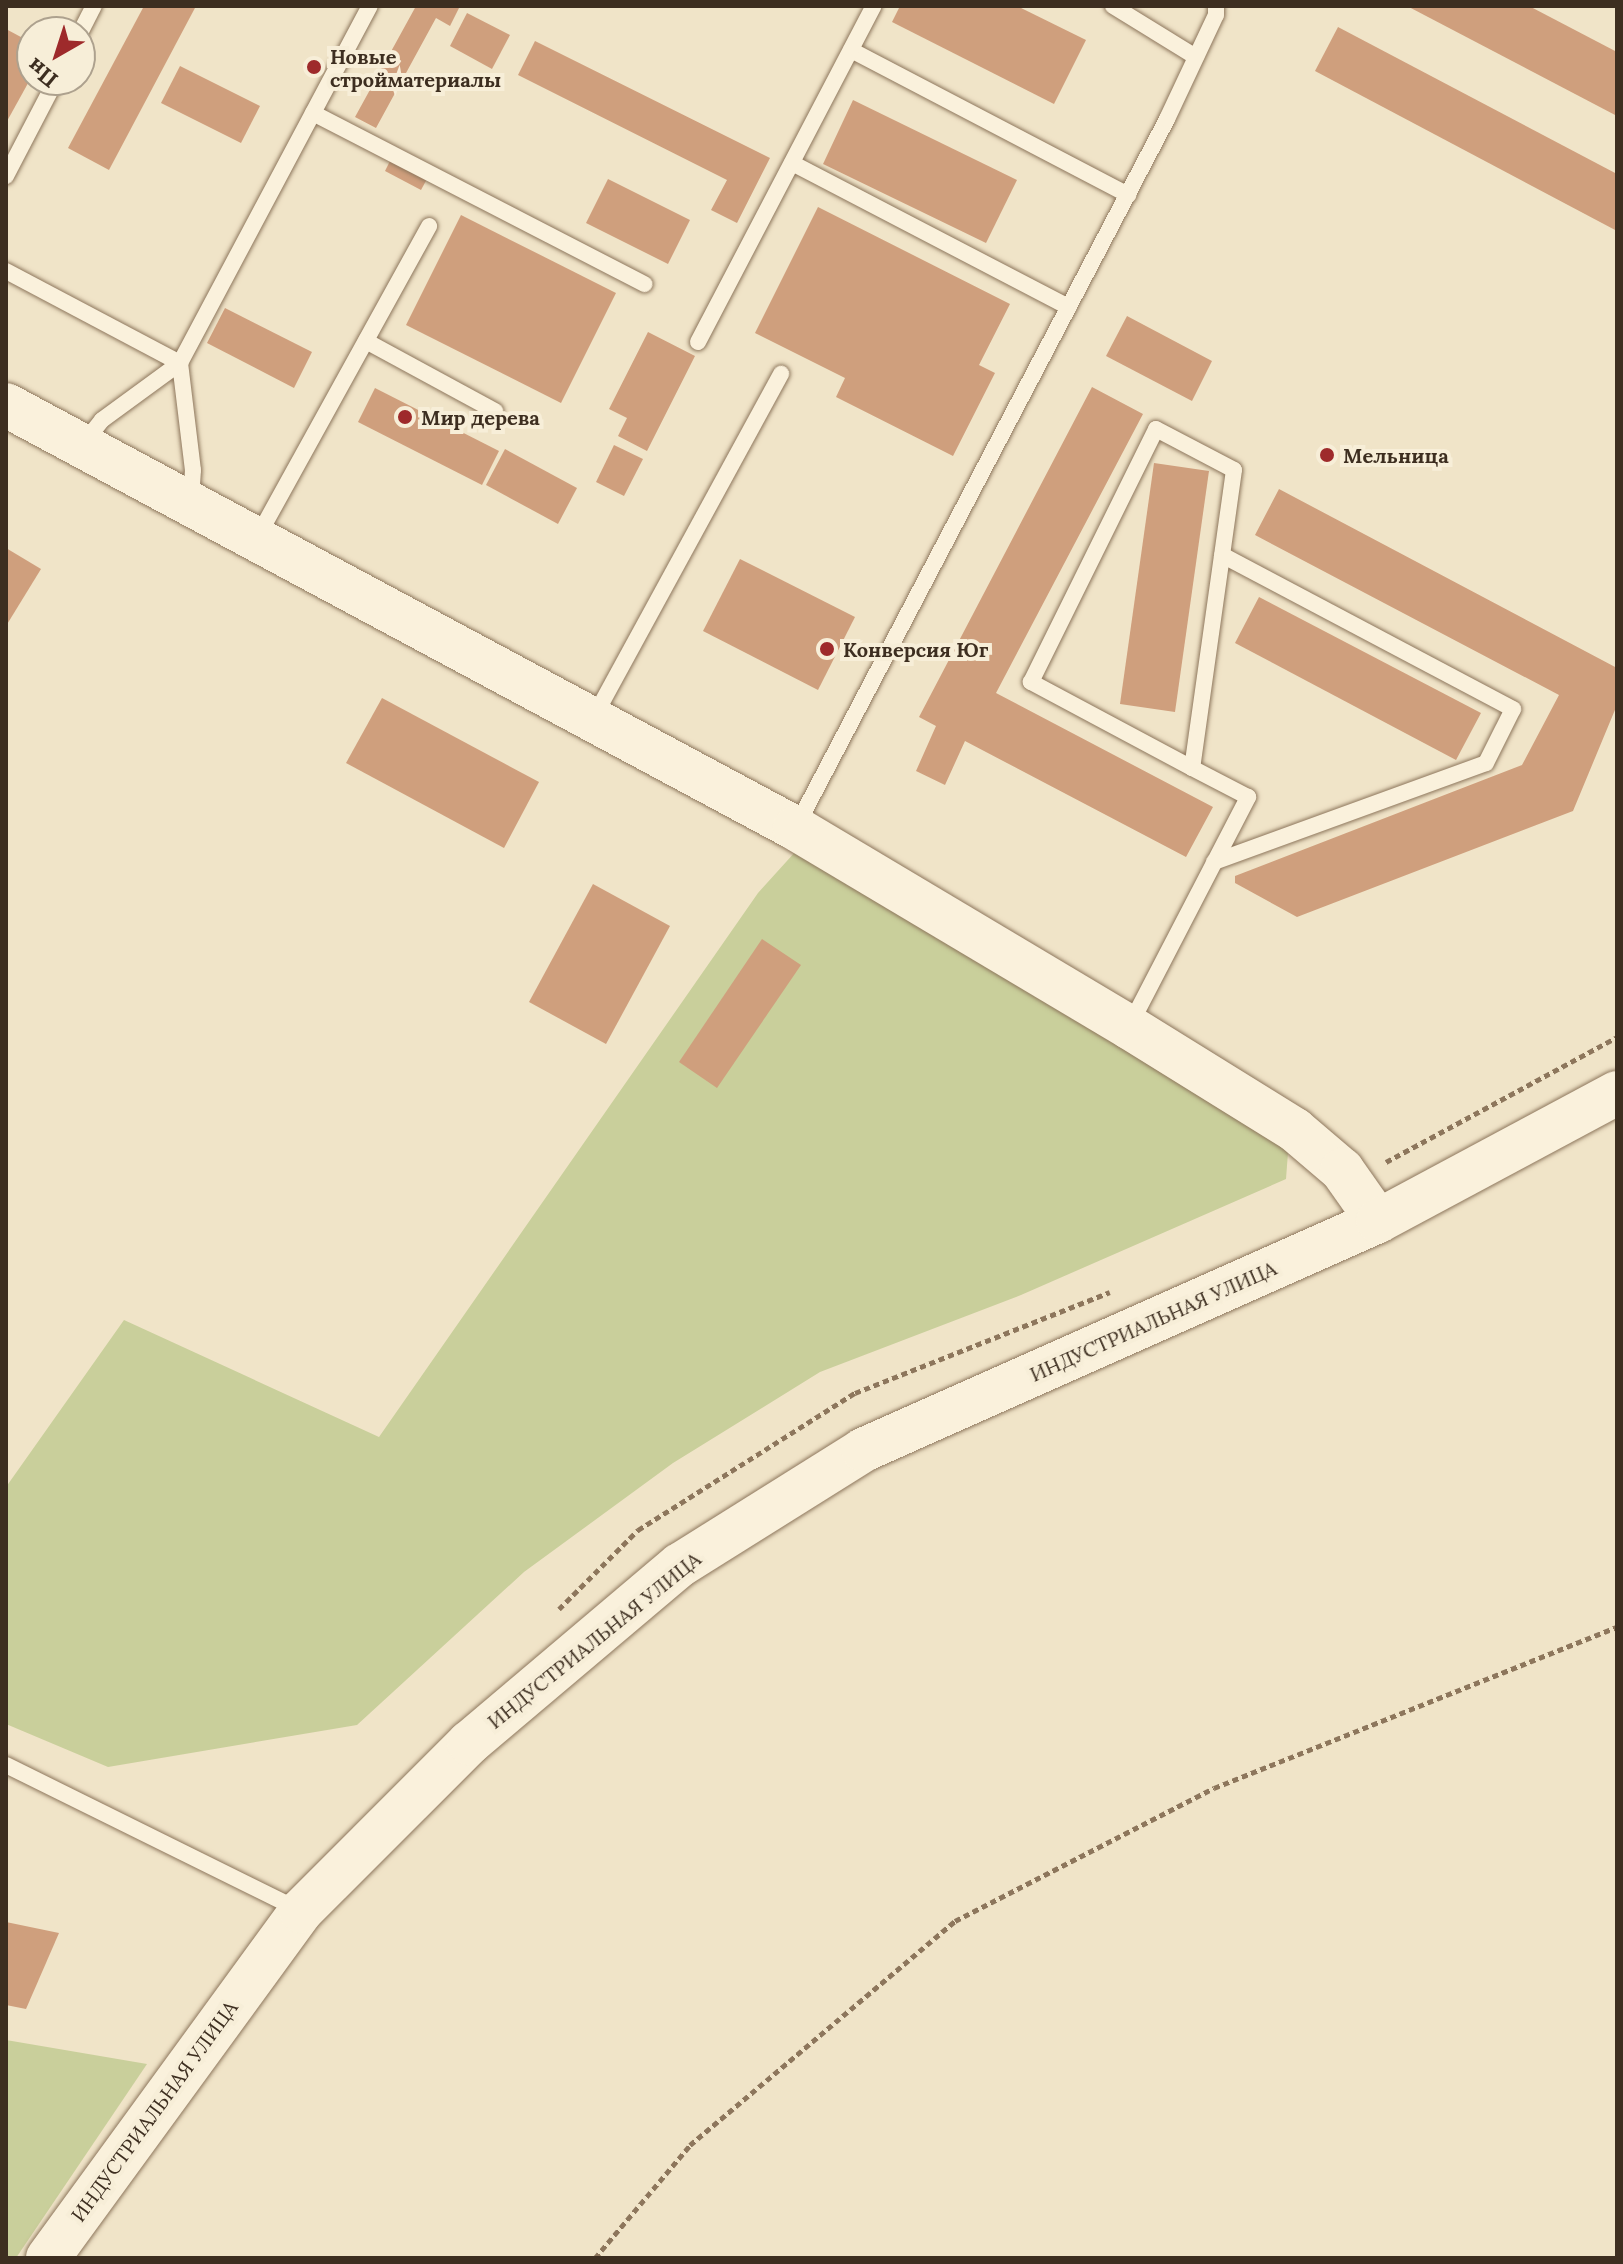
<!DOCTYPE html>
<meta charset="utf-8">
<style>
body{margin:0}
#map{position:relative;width:1623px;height:2264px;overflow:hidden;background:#f0e4c8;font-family:Lora,serif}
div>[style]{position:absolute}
.green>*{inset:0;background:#c9cf9b}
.building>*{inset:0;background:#cf9f7d}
.path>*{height:5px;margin-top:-2.5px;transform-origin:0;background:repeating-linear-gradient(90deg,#8d765c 0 6px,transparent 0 10px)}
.roads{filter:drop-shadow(0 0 2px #8d765c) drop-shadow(0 0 2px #8d765c)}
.lane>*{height:16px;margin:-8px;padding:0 8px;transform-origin:8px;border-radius:8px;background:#faf1dc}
.secondary>*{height:44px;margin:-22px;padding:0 22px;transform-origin:22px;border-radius:22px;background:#faf1dc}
.dots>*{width:22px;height:22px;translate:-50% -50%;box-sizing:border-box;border:4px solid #f7eed8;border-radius:50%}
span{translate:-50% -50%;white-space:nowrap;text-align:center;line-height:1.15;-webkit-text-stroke:8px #f7eed8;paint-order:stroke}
.poi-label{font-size:20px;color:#3d2e20;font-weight:700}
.left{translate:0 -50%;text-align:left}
.street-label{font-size:20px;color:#3d2e20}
.frame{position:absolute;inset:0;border:8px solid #3d2e20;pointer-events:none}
.north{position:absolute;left:16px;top:16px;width:80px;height:80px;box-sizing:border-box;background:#f7eed8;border:2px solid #ada18e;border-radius:50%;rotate:219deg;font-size:22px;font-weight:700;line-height:32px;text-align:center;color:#3d2e20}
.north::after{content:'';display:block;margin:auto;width:28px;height:36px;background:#9e2a2b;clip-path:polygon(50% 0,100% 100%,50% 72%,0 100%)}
</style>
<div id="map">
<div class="green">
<i style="clip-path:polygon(796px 851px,1289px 1139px,1286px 1179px,1021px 1295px,820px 1372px,673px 1463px,524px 1572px,357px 1725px,108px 1767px,6px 1724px,6px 1487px,124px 1320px,379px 1437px,758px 893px)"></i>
<i style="clip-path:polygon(6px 2040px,147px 2064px,16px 2258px,6px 2258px)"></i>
</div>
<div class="building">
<i style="clip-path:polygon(144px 6px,196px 6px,109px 170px,68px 148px)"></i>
<i style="clip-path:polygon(416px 6px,460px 6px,450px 26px,436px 18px,376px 128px,355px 117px)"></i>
<i style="clip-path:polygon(900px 6px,1017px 6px,1086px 40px,1054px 104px,892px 22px)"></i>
<i style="clip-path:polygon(1407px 6px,1529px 6px,1617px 52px,1617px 116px)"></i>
<i style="clip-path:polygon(467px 13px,510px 35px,492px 69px,450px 46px)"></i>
<i style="clip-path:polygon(1338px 27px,1617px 174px,1617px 231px,1315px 71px)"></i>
<i style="clip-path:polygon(6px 29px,32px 43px,32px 76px,6px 123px)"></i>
<i style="clip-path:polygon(535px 41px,770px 158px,737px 223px,711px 210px,727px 180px,518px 75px)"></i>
<i style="clip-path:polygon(180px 66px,260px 106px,241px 143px,161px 103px)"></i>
<i style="clip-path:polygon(853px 100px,1017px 180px,986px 243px,823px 164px)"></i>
<i style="clip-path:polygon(391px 159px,427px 179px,421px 190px,385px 171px)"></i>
<i style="clip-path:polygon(608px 179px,690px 220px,668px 264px,586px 223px)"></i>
<i style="clip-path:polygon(818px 207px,1010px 304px,979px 365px,995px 373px,953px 456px,836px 397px,845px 378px,755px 333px)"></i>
<i style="clip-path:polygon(461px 215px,616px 293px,561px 403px,406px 325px)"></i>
<i style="clip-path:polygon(225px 308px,312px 352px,294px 388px,207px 343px)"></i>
<i style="clip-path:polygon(1127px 316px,1212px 361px,1192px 401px,1106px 356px)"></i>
<i style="clip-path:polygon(648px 332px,695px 356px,647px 451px,618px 436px,627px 418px,609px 409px)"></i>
<i style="clip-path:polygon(1092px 387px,1143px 414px,996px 693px,1213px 807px,1186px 857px,965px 741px,945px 785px,916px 771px,936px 726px,919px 717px)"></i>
<i style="clip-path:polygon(375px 388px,499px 451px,482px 485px,358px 422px)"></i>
<i style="clip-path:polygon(614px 445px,643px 459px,624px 496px,596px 482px)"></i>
<i style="clip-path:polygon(505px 449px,577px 488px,558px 524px,486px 485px)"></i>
<i style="clip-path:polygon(1154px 463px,1209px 471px,1175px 712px,1120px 704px)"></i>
<i style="clip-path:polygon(1279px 489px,1617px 668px,1617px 705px,1573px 811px,1297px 917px,1235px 883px,1235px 876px,1522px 765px,1559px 695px,1255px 535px)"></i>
<i style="clip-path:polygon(6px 548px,41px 569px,6px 626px)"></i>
<i style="clip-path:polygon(740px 559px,855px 617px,818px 690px,703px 631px)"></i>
<i style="clip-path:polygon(1259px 597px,1481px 713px,1456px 760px,1235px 643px)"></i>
<i style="clip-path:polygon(382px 698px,539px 782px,504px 848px,346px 763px)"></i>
<i style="clip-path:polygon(593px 884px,670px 926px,606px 1044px,529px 1002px)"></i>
<i style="clip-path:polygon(762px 939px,801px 965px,717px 1088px,679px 1062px)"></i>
<i style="clip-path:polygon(6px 1922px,59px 1933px,26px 2009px,6px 2005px)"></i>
</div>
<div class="path">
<i style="left:1386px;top:1162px;width:263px;rotate:-28.4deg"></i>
<i style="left:559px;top:1609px;width:112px;rotate:-45deg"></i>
<i style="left:638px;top:1530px;width:257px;rotate:-32.3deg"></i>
<i style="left:855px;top:1393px;width:274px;rotate:-21.6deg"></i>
<i style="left:595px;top:2258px;width:148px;rotate:-49.9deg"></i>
<i style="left:690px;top:2145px;width:347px;rotate:-40.2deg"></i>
<i style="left:955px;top:1921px;width:291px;rotate:-27.2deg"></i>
<i style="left:1214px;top:1788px;width:434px;rotate:-21.8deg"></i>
</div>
<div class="roads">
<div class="lane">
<i style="left:1113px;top:6px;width:97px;rotate:31.6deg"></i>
<i style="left:80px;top:33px;width:30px;rotate:-63deg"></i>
<i style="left:851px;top:50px;width:313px;rotate:27.6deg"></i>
<i style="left:313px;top:113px;width:373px;rotate:27.3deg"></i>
<i style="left:792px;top:163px;width:312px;rotate:27.5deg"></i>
<i style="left:6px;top:176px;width:108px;rotate:-62.5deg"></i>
<i style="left:6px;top:271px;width:197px;rotate:27.9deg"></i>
<i style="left:366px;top:341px;width:147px;rotate:28.5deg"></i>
<i style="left:698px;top:342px;width:379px;rotate:-62.4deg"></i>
<i style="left:180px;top:363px;width:108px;rotate:83.1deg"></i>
<i style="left:193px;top:470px;width:32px;rotate:94deg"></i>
<i style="left:84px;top:443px;width:29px;rotate:-52deg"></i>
<i style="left:102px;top:420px;width:97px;rotate:-36.2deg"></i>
<i style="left:180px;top:363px;width:404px;rotate:-62deg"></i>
<i style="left:258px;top:536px;width:354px;rotate:-61.1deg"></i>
<i style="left:594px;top:717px;width:391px;rotate:-61.4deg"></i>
<i style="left:796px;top:827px;width:799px;rotate:-62.34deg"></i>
<i style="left:1167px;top:119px;width:115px;rotate:-64.8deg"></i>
<i style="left:1216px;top:15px;width:9px;rotate:-90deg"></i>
<i style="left:1214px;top:862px;width:289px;rotate:-20deg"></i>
<i style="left:1486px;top:763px;width:60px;rotate:-63.4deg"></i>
<i style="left:1513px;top:709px;width:329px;rotate:-152.1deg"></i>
<i style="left:1130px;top:1025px;width:257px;rotate:-62.6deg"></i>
<i style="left:1248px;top:797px;width:63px;rotate:-152.6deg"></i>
<i style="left:1192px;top:768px;width:183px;rotate:-151.9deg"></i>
<i style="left:1031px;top:682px;width:282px;rotate:-63.7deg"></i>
<i style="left:1156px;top:429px;width:88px;rotate:27.7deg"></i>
<i style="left:1234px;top:470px;width:301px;rotate:98deg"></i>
<i style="left:6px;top:1765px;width:327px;rotate:26.3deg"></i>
</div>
<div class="secondary">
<i style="left:6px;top:405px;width:895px;rotate:28.2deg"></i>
<i style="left:795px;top:828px;width:389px;rotate:30.8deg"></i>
<i style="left:1129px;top:1027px;width:195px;rotate:31.8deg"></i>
<i style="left:1295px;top:1130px;width:62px;rotate:40.4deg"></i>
<i style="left:1342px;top:1170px;width:62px;rotate:54.8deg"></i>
<i style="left:48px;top:2258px;width:429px;rotate:-53.9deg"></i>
<i style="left:301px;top:1911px;width:238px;rotate:-45deg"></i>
<i style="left:469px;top:1743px;width:276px;rotate:-40.2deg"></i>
<i style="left:680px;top:1565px;width:216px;rotate:-32.1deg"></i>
<i style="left:863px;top:1450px;width:564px;rotate:-23.97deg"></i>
<i style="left:1378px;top:1221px;width:271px;rotate:-28.2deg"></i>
</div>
</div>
<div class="dots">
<i style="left:314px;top:67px;background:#9e2a2b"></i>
<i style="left:405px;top:417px;background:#9e2a2b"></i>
<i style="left:1327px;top:455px;background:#9e2a2b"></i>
<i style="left:827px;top:649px;background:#9e2a2b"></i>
</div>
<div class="poi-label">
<span class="left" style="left:330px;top:68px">Новые<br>стройматериалы</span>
<span class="left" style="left:421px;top:417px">Мир дерева</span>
<span class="left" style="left:1343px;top:455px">Мельница</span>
<span class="left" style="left:843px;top:649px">Конверсия Юг</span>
</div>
<div class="street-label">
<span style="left:1153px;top:1321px;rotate:-24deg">ИНДУСТРИАЛЬНАЯ УЛИЦА</span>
<span style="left:594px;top:1640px;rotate:-39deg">ИНДУСТРИАЛЬНАЯ УЛИЦА</span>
<span style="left:154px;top:2111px;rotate:-54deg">ИНДУСТРИАЛЬНАЯ УЛИЦА</span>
</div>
<div class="frame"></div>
<div class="north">Пн</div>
</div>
